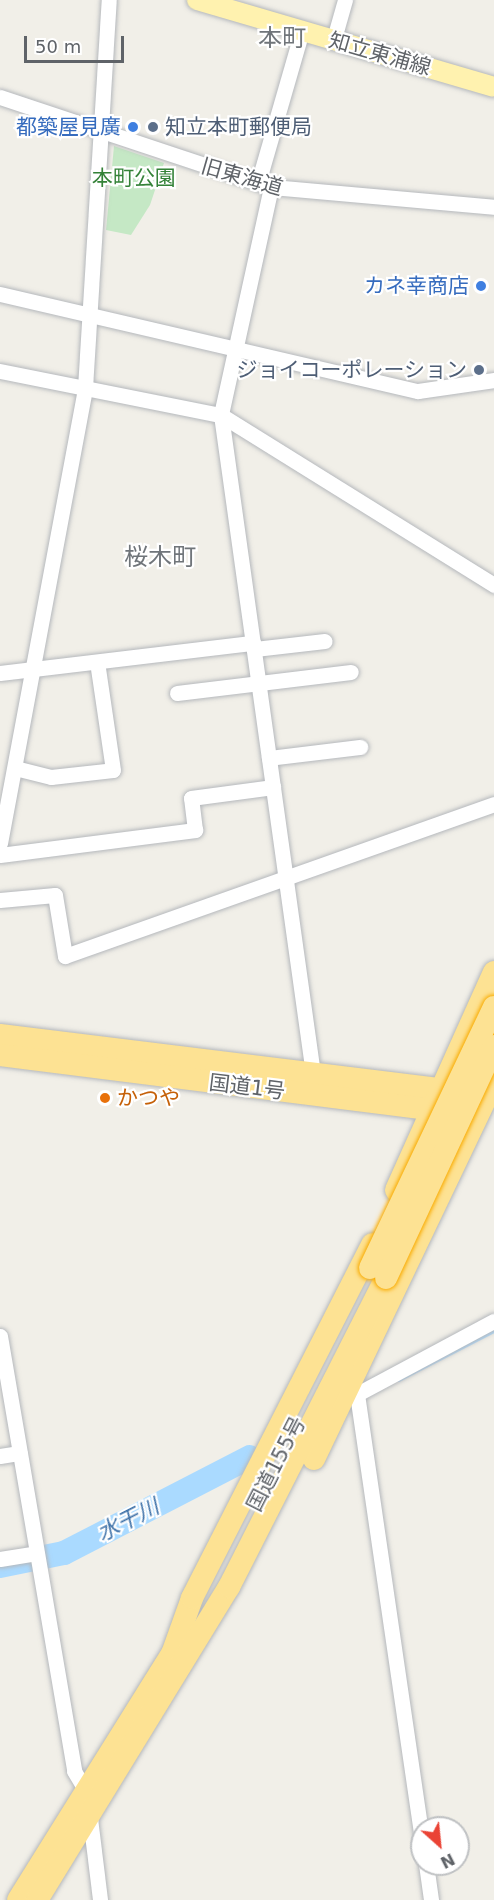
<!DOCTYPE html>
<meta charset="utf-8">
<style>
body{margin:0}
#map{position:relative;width:494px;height:1900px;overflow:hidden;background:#f1efe8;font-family:"DejaVu Sans","Noto Sans JP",sans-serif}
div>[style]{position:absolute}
.green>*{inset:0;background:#c5e8c5}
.stream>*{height:4px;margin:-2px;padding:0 2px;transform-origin:2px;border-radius:2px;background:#aadaff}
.river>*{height:24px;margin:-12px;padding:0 12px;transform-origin:12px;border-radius:12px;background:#aadaff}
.roads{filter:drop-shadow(0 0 2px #b5b8bc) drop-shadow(0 0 2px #b5b8bc)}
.minor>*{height:15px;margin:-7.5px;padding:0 7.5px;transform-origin:7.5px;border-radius:7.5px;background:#fff}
.major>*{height:20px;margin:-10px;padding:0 10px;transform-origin:10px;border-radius:10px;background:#fff2af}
.highway>*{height:22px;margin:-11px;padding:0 11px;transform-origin:11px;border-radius:11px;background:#fde293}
.bridges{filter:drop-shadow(0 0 2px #f9ab00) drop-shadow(0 0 2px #f9ab00)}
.highway-bridge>*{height:22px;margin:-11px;padding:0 11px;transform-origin:11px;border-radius:11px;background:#fde293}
.dots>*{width:16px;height:16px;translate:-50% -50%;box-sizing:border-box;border:3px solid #fff;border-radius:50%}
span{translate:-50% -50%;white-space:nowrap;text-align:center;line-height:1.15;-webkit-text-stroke:4.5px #fff;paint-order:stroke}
.street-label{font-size:21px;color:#5f6368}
.shop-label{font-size:21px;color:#366cbe}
.right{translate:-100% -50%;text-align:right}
.service-label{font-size:21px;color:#4e5e75}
.left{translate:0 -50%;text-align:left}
.park-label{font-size:21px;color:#348238}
.food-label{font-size:21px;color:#c56008}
.water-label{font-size:22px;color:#4174aa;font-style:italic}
.quarter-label{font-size:24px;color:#70757a}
.north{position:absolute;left:410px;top:1816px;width:60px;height:60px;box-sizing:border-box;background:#fff;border:2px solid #bfc1c3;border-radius:50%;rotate:153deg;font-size:16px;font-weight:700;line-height:24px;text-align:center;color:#5f6368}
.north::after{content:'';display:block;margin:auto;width:21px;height:27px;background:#ea4335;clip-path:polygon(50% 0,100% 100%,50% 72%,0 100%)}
.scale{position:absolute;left:24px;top:36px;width:100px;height:27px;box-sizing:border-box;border:3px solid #5f6368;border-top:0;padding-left:8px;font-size:18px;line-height:21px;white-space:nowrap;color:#5f6368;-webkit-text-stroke:4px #fff;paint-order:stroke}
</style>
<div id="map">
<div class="green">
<i style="clip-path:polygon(114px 146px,164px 163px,150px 205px,131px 235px,106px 230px)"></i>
</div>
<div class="stream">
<i style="left:399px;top:1380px;width:107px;rotate:-27.3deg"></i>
</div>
<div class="river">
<i style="left:0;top:1566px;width:65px;rotate:-11.5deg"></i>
<i style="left:64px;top:1553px;width:209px;rotate:-27.3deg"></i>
</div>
<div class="roads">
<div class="minor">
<i style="left:333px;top:42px;width:44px;rotate:-74.1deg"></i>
<i style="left:0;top:97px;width:286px;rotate:18.4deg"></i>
<i style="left:271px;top:187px;width:224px;rotate:5.1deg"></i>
<i style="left:258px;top:183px;width:158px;rotate:-73.9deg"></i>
<i style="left:271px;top:187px;width:233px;rotate:102.4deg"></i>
<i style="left:221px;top:415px;width:665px;rotate:82.05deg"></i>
<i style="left:0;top:294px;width:429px;rotate:13.1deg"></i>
<i style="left:418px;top:391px;width:77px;rotate:-8.2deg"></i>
<i style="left:0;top:371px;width:225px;rotate:11.3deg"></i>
<i style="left:221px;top:415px;width:322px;rotate:31.9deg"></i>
<i style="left:255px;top:649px;width:70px;rotate:-6.5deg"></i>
<i style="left:0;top:673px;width:255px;rotate:-6.8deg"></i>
<i style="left:177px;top:693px;width:175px;rotate:-6.9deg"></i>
<i style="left:269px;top:758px;width:92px;rotate:-6.9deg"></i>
<i style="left:15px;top:768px;width:37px;rotate:14deg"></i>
<i style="left:51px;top:777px;width:62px;rotate:-6.4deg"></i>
<i style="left:113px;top:770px;width:109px;rotate:-98.4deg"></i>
<i style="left:0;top:843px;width:463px;rotate:-79.4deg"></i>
<i style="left:85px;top:388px;width:389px;rotate:-86.5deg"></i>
<i style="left:0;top:855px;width:197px;rotate:-7.3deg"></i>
<i style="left:195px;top:830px;width:32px;rotate:-97deg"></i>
<i style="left:191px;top:798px;width:83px;rotate:-7.6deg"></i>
<i style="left:0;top:900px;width:55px;rotate:-5.2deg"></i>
<i style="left:55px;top:895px;width:62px;rotate:80.7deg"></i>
<i style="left:65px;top:956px;width:455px;rotate:-19.5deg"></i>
<i style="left:0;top:1336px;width:441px;rotate:80.3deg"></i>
<i style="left:74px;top:1771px;width:23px;rotate:59deg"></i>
<i style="left:352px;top:1388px;width:8px;rotate:50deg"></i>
<i style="left:357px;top:1394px;width:449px;rotate:81.7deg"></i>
<i style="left:357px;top:1394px;width:155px;rotate:-28.1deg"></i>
<i style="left:0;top:1456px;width:20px;rotate:-9deg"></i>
<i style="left:0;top:1559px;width:37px;rotate:-9deg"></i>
<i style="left:90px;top:1818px;width:83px;rotate:83deg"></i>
<i style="left:426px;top:1864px;width:36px;rotate:82deg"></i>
</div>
<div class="major">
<i style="left:197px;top:0;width:309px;rotate:16.3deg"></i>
</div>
<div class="highway">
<i style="left:0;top:1035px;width:454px;rotate:7deg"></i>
<i style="left:0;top:1055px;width:446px;rotate:7.2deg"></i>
<i style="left:396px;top:1190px;width:239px;rotate:-65.8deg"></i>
<i style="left:314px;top:1459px;width:418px;rotate:-64.5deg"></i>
<i style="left:172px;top:1654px;width:59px;rotate:-70.3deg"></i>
<i style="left:192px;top:1598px;width:397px;rotate:-63deg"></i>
<i style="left:18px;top:1900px;width:305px;rotate:-58deg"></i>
<i style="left:37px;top:1900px;width:367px;rotate:-58.5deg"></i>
<i style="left:229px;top:1587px;width:347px;rotate:-63.1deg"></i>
</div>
</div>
<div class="bridges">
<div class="highway-bridge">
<i style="left:370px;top:1268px;width:289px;rotate:-64.6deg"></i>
<i style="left:386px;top:1278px;width:256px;rotate:-65deg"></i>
</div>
</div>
<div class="dots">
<i style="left:133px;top:127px;background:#3f7fe0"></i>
<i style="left:153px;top:127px;background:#5c6f8a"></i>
<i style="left:481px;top:286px;background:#3f7fe0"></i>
<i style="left:479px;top:370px;background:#5c6f8a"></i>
<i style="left:105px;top:1098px;background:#e8710a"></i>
</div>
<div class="street-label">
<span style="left:380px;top:54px;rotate:16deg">知立東浦線</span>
<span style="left:242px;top:177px;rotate:16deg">旧東海道</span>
<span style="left:247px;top:1087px;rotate:7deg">国道1号</span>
<span style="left:276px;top:1464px;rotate:-63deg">国道155号</span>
</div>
<div class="shop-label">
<span class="right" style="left:121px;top:127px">都築屋見廣</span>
<span class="right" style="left:469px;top:286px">カネ幸商店</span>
</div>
<div class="service-label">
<span class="left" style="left:165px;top:127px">知立本町郵便局</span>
<span class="right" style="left:467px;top:370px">ジョイコーポレーション</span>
</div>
<div class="park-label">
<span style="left:134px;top:178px">本町公園</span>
</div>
<div class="food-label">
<span class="left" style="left:117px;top:1098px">かつや</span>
</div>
<div class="water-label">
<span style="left:128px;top:1520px;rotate:-27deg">水干川</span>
</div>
<div class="quarter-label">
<span style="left:282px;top:39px">本町</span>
<span style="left:160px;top:558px">桜木町</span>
</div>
<div class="north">N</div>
<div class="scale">50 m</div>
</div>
